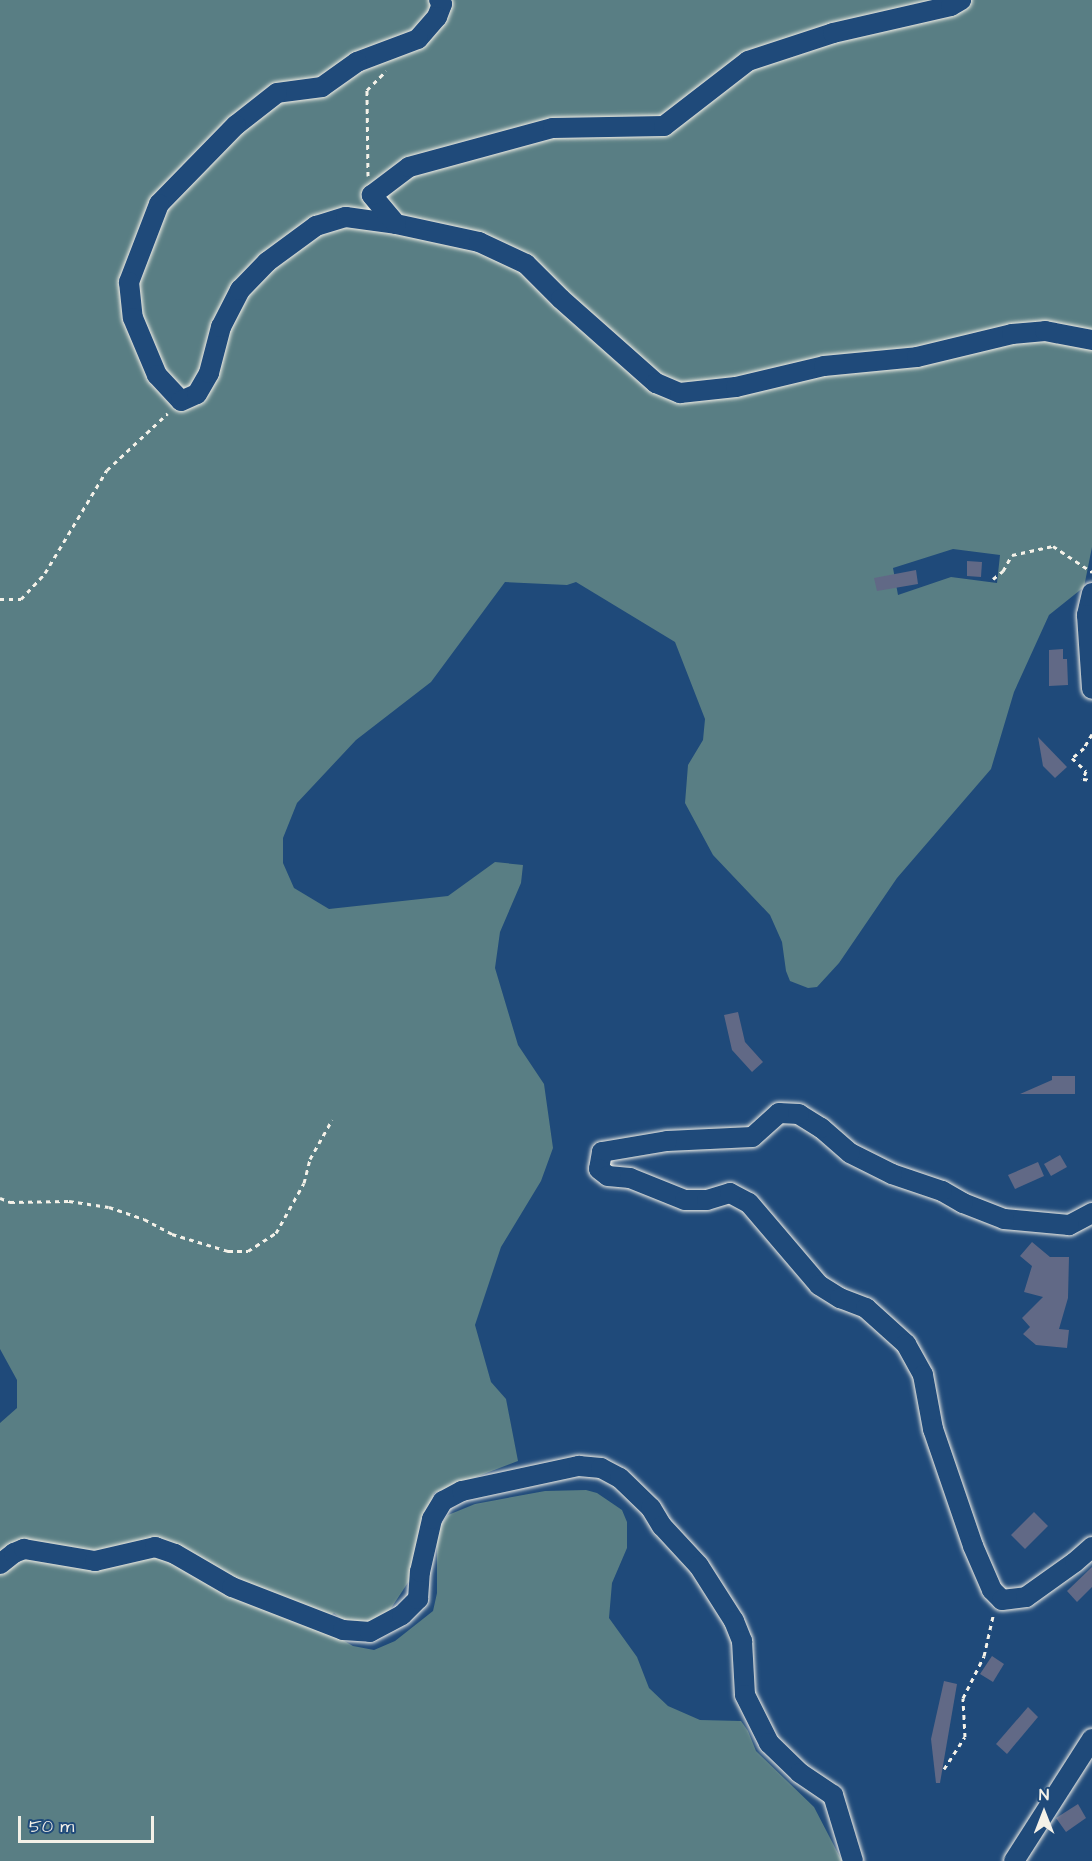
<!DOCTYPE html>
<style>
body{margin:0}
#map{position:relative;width:1092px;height:1861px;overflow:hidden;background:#1f4a7a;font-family:"Architects Daughter",sans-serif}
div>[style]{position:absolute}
.green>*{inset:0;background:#597e84}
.building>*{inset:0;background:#616986}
.path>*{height:3px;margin-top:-1.5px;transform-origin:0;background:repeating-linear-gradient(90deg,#f4f1e8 0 4.5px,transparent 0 9px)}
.roads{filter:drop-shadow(0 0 2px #f4f1e8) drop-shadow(0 0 2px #f4f1e8)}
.minor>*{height:20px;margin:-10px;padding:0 10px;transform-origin:10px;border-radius:10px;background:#1f4a7a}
span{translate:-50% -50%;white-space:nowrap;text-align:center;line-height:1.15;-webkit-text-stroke:4.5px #1f4a7a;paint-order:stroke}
.north{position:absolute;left:1014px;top:1783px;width:60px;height:60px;-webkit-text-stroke:4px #1f4a7a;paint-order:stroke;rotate:0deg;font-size:16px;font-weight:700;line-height:24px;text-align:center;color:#f4f1e8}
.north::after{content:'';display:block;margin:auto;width:21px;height:27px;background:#f4f1e8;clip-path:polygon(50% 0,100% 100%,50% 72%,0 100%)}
.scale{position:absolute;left:18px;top:1816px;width:136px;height:27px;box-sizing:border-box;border:3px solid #f4f1e8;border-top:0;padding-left:8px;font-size:18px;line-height:21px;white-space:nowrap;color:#f4f1e8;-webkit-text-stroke:4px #1f4a7a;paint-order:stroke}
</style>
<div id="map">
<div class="green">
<i style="clip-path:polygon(evenodd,0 0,1092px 0,1092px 547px,1084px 587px,1049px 615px,1014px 692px,991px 769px,897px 878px,839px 963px,817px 987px,808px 988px,790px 981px,786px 971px,782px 942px,770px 915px,713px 855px,685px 803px,688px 765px,703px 740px,705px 719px,675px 642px,576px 582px,567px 585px,505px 582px,431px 682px,356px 740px,297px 803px,283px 838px,283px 863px,294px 888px,329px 909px,448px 896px,495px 862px,523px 865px,521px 883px,500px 932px,495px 968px,518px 1045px,544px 1084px,553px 1148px,541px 1181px,501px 1247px,475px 1325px,491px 1382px,506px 1399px,518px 1461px,434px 1493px,409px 1581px,384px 1619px,349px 1625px,334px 1613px,315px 1624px,353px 1646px,374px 1650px,395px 1641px,433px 1611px,437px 1593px,437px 1530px,448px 1515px,475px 1504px,545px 1491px,586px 1490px,597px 1493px,622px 1510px,627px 1522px,627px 1548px,612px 1583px,609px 1618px,637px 1657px,649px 1688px,668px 1706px,700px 1720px,741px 1721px,748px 1731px,756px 1751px,814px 1807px,842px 1861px,0 1861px,0 1423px,17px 1408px,17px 1380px,0 1349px,0 0,953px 549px,1000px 555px,997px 583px,951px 577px,898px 595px,893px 568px,953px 549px)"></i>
</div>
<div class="building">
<i style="clip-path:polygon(967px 561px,982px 562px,981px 577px,967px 576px)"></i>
<i style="clip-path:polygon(916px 570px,918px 584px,877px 591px,874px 578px)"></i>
<i style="clip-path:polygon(1063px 649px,1063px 659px,1067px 659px,1068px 685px,1049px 686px,1049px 650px)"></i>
<i style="clip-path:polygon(1038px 737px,1067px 767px,1055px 778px,1043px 766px)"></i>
<i style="clip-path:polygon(738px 1012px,745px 1042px,763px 1062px,752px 1072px,732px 1050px,724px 1015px)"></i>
<i style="clip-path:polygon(1052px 1076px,1075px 1076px,1075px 1094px,1020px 1094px,1052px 1080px)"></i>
<i style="clip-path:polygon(1060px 1155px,1067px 1167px,1051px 1176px,1044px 1164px)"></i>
<i style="clip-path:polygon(1038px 1162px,1044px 1176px,1015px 1189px,1008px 1175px)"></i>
<i style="clip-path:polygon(1032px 1242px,1050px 1257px,1069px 1257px,1068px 1298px,1059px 1329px,1069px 1330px,1067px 1348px,1036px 1345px,1023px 1334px,1030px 1327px,1022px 1318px,1043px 1297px,1024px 1292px,1032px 1266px,1020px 1256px)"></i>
<i style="clip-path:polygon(1034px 1512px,1048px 1526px,1025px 1549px,1011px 1535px)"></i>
<i style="clip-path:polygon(1092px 1567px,1092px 1587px,1077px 1602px,1067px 1591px)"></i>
<i style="clip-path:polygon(992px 1656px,1004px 1664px,993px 1682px,980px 1674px)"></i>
<i style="clip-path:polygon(944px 1681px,957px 1684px,940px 1783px,936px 1783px,931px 1739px)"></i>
<i style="clip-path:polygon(1028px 1707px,1038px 1717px,1007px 1754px,996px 1744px)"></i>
<i style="clip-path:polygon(1078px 1804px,1086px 1818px,1066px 1832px,1056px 1818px)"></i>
</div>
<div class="path">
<i style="left:368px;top:176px;width:86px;rotate:-90.7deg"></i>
<i style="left:367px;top:90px;width:27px;rotate:-45deg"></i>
<i style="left:993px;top:579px;width:13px;rotate:-39deg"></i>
<i style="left:1003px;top:571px;width:18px;rotate:-61deg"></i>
<i style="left:1012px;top:555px;width:42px;rotate:-12.4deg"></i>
<i style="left:1053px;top:546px;width:47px;rotate:33.7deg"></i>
<i style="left:0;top:599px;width:21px"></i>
<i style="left:21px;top:599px;width:35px;rotate:-47deg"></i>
<i style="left:45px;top:573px;width:120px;rotate:-59deg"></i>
<i style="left:107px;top:470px;width:83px;rotate:-43.1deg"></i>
<i style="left:1092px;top:734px;width:16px;rotate:120deg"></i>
<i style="left:1084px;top:748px;width:16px;rotate:140deg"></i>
<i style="left:1072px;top:758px;width:19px;rotate:43deg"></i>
<i style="left:1086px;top:771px;width:9px;rotate:111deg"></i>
<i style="left:1083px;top:779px;width:9px;rotate:6deg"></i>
<i style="left:0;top:1198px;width:11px;rotate:22deg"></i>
<i style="left:10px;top:1202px;width:59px;rotate:-1deg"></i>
<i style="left:69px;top:1201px;width:40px;rotate:8.5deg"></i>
<i style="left:109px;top:1207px;width:37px;rotate:19deg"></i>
<i style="left:144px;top:1219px;width:32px;rotate:28deg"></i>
<i style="left:172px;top:1234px;width:59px;rotate:16.9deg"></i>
<i style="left:228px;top:1251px;width:20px"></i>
<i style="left:248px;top:1251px;width:33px;rotate:-33deg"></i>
<i style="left:276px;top:1233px;width:57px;rotate:-60.8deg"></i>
<i style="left:304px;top:1183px;width:25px;rotate:-76deg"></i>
<i style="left:310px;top:1159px;width:45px;rotate:-60.6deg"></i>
<i style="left:944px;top:1769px;width:38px;rotate:-57deg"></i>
<i style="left:965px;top:1737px;width:39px;rotate:-93deg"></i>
<i style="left:963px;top:1698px;width:47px;rotate:-63.4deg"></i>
<i style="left:984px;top:1656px;width:41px;rotate:-77.3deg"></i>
</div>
<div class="roads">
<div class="minor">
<i style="left:439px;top:0;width:5px;rotate:53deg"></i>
<i style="left:442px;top:4px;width:14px;rotate:111deg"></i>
<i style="left:437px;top:17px;width:29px;rotate:131deg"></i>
<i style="left:418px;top:39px;width:65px;rotate:159.3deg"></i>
<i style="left:357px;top:62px;width:43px;rotate:144.5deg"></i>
<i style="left:322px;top:87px;width:45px;rotate:172.4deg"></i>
<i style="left:277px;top:93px;width:52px;rotate:142deg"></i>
<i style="left:236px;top:125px;width:110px;rotate:134.3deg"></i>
<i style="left:159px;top:204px;width:84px;rotate:111deg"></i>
<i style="left:129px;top:282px;width:36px;rotate:84deg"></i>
<i style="left:133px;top:318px;width:62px;rotate:67.2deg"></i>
<i style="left:157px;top:375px;width:35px;rotate:47deg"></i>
<i style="left:181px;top:401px;width:17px;rotate:-24deg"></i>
<i style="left:197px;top:394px;width:24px;rotate:-60deg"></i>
<i style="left:209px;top:373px;width:48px;rotate:-75.4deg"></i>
<i style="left:221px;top:327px;width:42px;rotate:-62.8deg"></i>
<i style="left:240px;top:290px;width:39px;rotate:-46deg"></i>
<i style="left:267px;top:262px;width:61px;rotate:-36.3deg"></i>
<i style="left:316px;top:226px;width:31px;rotate:-17deg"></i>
<i style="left:346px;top:217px;width:50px;rotate:8deg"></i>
<i style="left:396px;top:224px;width:85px;rotate:12.2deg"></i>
<i style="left:479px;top:242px;width:52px;rotate:25.1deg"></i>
<i style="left:526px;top:264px;width:49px;rotate:45deg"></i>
<i style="left:561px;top:299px;width:127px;rotate:41.5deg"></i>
<i style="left:656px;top:383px;width:26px;rotate:23deg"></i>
<i style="left:680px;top:393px;width:56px;rotate:-6.1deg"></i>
<i style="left:736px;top:387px;width:90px;rotate:-13.4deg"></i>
<i style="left:824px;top:366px;width:93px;rotate:-5.5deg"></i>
<i style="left:917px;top:357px;width:98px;rotate:-13.6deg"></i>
<i style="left:1012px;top:334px;width:33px;rotate:-5deg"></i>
<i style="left:1045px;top:331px;width:48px;rotate:10.8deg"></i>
<i style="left:396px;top:224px;width:38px;rotate:-130deg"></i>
<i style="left:372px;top:195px;width:46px;rotate:-37.1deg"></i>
<i style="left:409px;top:167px;width:149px;rotate:-15.2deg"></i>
<i style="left:553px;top:128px;width:111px;rotate:-1deg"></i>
<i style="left:664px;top:126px;width:106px;rotate:-37.7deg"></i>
<i style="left:748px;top:61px;width:89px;rotate:-18.2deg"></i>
<i style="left:833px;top:33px;width:121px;rotate:-12.9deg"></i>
<i style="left:951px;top:6px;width:12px;rotate:-31deg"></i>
<i style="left:1092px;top:593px;width:23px;rotate:103deg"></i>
<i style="left:1087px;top:615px;width:74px;rotate:86.1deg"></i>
<i style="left:1092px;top:1213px;width:26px;rotate:152deg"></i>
<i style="left:1069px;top:1225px;width:65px;rotate:-174.7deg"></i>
<i style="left:1004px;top:1219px;width:44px;rotate:-158.7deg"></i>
<i style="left:963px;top:1203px;width:24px;rotate:-150deg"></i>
<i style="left:942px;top:1191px;width:53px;rotate:-161.2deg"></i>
<i style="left:892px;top:1174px;width:47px;rotate:-153.4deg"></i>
<i style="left:850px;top:1153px;width:38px;rotate:-139deg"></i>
<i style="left:821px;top:1128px;width:26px;rotate:-148deg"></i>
<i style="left:799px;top:1114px;width:20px;rotate:-177deg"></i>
<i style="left:779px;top:1113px;width:36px;rotate:138deg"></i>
<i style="left:752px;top:1137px;width:85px;rotate:177.3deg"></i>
<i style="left:667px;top:1141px;width:66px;rotate:170.4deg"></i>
<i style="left:602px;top:1152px;width:17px;rotate:100deg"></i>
<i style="left:599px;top:1169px;width:11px;rotate:38deg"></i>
<i style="left:608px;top:1176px;width:22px;rotate:5deg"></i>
<i style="left:630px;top:1178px;width:59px;rotate:21.8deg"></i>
<i style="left:685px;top:1200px;width:22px"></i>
<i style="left:707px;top:1200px;width:24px;rotate:-17deg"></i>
<i style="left:730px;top:1193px;width:21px;rotate:28deg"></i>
<i style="left:749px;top:1203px;width:108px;rotate:49.5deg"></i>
<i style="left:819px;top:1285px;width:25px;rotate:32deg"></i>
<i style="left:840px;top:1298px;width:28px;rotate:21deg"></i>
<i style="left:866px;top:1308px;width:54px;rotate:42deg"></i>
<i style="left:906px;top:1344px;width:35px;rotate:61deg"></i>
<i style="left:923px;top:1375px;width:55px;rotate:79.5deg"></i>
<i style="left:933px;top:1429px;width:124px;rotate:71.1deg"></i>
<i style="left:973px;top:1546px;width:48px;rotate:66.6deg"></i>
<i style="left:992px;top:1590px;width:14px;rotate:45deg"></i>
<i style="left:1002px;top:1600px;width:24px;rotate:-7deg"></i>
<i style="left:1026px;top:1597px;width:60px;rotate:-35.5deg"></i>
<i style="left:1075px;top:1562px;width:23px;rotate:-41deg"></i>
<i style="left:0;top:1564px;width:18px;rotate:-38deg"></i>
<i style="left:14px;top:1553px;width:11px;rotate:-22deg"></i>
<i style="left:24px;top:1549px;width:72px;rotate:9.6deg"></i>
<i style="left:95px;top:1561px;width:62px;rotate:-13.1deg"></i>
<i style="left:155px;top:1547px;width:21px;rotate:19deg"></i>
<i style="left:175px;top:1554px;width:66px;rotate:30.1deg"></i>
<i style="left:232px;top:1587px;width:119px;rotate:21.2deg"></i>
<i style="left:343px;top:1630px;width:27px;rotate:4deg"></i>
<i style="left:370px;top:1632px;width:36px;rotate:-28deg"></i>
<i style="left:402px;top:1615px;width:23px;rotate:-45deg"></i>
<i style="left:418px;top:1599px;width:27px;rotate:-86deg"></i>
<i style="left:420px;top:1572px;width:54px;rotate:-77.2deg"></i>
<i style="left:432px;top:1519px;width:21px;rotate:-59deg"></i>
<i style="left:443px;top:1501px;width:21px;rotate:-28deg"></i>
<i style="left:462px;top:1491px;width:120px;rotate:-12.1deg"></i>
<i style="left:579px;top:1466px;width:22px;rotate:5deg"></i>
<i style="left:601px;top:1468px;width:21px;rotate:28deg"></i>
<i style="left:620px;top:1478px;width:43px;rotate:44.1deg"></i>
<i style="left:651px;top:1508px;width:21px;rotate:59deg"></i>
<i style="left:662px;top:1526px;width:54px;rotate:47.2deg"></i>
<i style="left:699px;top:1566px;width:65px;rotate:57.5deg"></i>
<i style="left:734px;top:1621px;width:22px;rotate:68deg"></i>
<i style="left:742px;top:1641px;width:54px;rotate:86.8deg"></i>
<i style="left:745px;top:1695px;width:54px;rotate:63.4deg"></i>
<i style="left:769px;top:1743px;width:43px;rotate:44.1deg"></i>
<i style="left:800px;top:1773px;width:40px;rotate:34deg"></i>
<i style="left:833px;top:1795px;width:69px;rotate:73.1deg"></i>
<i style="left:1014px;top:1861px;width:145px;rotate:-57.4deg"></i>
</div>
</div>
<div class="north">N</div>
<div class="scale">50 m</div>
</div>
